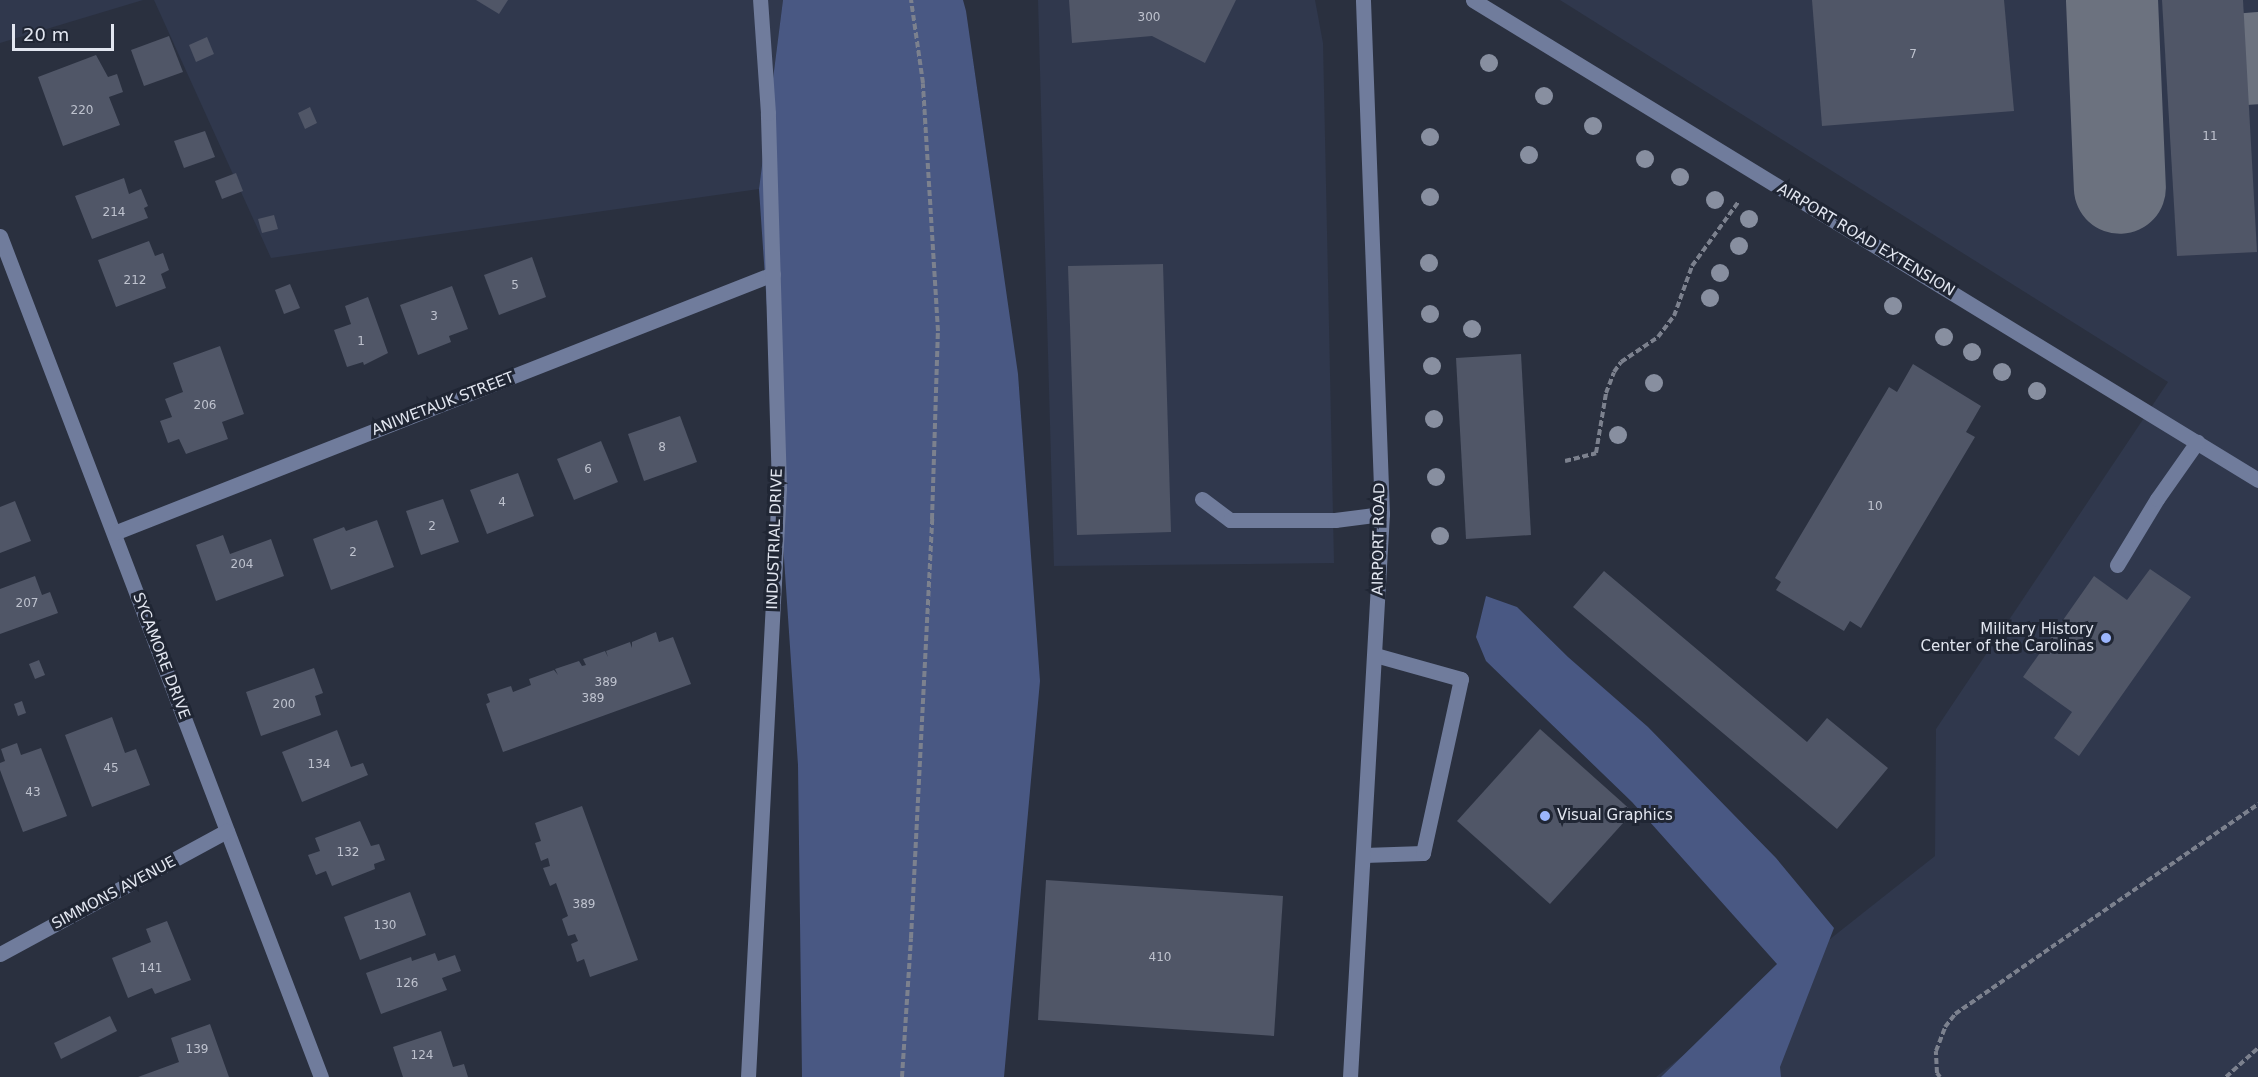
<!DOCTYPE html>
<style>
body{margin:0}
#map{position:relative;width:2258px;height:1077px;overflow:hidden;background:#2a303f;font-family:"DejaVu Sans",sans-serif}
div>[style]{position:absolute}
.built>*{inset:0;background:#30384d}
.green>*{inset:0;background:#495883}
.taxiway>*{height:92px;margin:-46px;padding:0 46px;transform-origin:46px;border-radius:46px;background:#6c727f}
.building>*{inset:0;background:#505667}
.path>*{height:4px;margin-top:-2px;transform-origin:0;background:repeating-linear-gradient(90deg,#7c818e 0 6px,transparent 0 9px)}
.minor>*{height:15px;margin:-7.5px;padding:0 7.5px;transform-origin:7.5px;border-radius:7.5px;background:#707c9c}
.trees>*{width:18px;height:18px;margin:-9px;border-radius:50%;background:#888fa0}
.dots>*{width:16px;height:16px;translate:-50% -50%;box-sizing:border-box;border:3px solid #202634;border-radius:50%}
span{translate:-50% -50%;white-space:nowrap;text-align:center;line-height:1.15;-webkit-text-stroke:6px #202634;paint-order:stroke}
.number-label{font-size:12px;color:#bec2ce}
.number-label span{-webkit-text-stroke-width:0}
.street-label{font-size:15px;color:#e2e6f0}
.poi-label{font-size:15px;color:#e2e6f0}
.right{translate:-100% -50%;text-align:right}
.left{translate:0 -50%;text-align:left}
.scale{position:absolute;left:12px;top:24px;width:102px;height:27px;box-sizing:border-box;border:3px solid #e2e6f0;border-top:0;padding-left:8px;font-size:18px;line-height:21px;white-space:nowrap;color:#e2e6f0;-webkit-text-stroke:4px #202634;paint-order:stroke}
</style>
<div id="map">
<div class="built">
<i style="clip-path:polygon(0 0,143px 0,0 43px)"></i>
<i style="clip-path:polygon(154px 0,783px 0,759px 189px,271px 258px)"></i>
<i style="clip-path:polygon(1038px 0,1315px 0,1323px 43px,1334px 563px,1054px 566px)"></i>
<i style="clip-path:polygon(1560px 0,2258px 0,2258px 1077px,1656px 1077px,1935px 856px,1936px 729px,2168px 382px)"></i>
</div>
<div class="green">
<i style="clip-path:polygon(783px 0,963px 0,966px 11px,1018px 374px,1040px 681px,1004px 1077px,802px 1077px,798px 765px,759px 189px)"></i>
<i style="clip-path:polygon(1486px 596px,1517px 607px,1568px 657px,1648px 727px,1776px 858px,1834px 928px,1780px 1067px,1781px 1077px,1661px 1077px,1777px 964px,1632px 802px,1486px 661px,1476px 637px)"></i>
</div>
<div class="taxiway">
<i style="left:2112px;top:0;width:188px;rotate:87.6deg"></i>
<i style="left:2246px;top:59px;width:12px;rotate:-5deg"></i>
</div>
<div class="building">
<i style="clip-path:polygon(476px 0,508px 0,499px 14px)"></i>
<i style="clip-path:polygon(1069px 0,1236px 0,1205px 63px,1152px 36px,1072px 43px)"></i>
<i style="clip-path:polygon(1812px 0,2004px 0,2014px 111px,1822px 126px)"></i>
<i style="clip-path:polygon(2162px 0,2243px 0,2257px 252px,2177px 256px)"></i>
<i style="clip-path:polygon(169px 36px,183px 72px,144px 86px,131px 50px)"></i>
<i style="clip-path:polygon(207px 37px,214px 54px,196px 62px,189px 45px)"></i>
<i style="clip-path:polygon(96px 55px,108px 77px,117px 74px,123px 92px,109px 97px,120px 125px,63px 146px,38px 77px)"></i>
<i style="clip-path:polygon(310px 107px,317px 123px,305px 129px,298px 113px)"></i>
<i style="clip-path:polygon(205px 131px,215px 157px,184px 168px,174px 141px)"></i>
<i style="clip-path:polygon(236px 173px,243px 191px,222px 199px,215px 181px)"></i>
<i style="clip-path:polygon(124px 178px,129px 194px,141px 189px,148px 206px,144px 208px,148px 218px,92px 239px,75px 196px)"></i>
<i style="clip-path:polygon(274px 215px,278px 229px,262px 233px,258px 219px)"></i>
<i style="clip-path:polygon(149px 241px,155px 256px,163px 253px,169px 270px,161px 274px,166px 288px,116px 307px,98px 260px)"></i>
<i style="clip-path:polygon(532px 257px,546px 297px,499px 315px,484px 275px)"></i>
<i style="clip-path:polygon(1163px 264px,1171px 532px,1077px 535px,1068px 266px)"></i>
<i style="clip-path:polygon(290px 284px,300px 308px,284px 314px,275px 290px)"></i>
<i style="clip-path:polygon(452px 286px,468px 329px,449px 336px,451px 342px,418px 355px,400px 305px)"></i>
<i style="clip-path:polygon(368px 297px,388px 353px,364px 365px,363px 362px,347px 367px,334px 330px,351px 324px,345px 306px)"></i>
<i style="clip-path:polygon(220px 346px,244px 414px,222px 422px,228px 439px,186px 454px,179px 439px,168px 443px,160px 421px,172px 417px,165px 399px,183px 392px,173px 363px)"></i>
<i style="clip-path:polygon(1521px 354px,1531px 535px,1466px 539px,1456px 358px)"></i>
<i style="clip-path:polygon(1913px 364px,1981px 406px,1966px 432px,1975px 437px,1861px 628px,1850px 621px,1844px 631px,1776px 590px,1781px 582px,1775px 578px,1889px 387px,1897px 392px)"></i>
<i style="clip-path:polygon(680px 416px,697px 462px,644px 481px,628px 434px)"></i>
<i style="clip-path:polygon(601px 441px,618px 482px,574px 500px,557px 459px)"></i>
<i style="clip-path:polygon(518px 473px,534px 516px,487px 534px,470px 490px)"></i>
<i style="clip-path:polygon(443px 499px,459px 542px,421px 555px,406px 511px)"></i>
<i style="clip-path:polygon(15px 501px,31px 541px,0 553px,0 507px)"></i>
<i style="clip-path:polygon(377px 520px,394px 567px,331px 590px,313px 539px,344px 527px,346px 531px)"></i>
<i style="clip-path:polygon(223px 535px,230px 554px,271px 539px,284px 576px,216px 601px,196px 545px)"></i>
<i style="clip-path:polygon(2150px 569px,2191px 597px,2079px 756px,2054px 738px,2072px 712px,2023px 677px,2094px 576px,2127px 600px)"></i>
<i style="clip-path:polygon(1604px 571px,1807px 742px,1827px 718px,1888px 768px,1837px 829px,1573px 607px)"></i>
<i style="clip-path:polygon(35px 576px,42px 595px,50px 592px,58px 613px,0 634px,0 589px)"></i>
<i style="clip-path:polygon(656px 632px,659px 642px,673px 637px,691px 684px,503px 752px,486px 704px,490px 702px,487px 694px,511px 686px,513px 692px,531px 685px,529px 679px,554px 670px,558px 675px,555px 669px,579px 661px,582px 666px,586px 665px,583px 659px,605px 651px,608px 657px,606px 651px,630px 642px,632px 648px,632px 642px)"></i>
<i style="clip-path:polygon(39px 660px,45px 675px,35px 679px,29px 664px)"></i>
<i style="clip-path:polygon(314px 668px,323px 693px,315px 696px,321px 715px,261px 736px,246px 692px)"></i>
<i style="clip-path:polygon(22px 701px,26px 713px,18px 716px,14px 704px)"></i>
<i style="clip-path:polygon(112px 717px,125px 753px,136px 749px,150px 785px,92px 807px,65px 735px)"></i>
<i style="clip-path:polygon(1540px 729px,1633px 812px,1550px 904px,1457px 821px)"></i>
<i style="clip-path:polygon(337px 730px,351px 767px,363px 763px,368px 775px,302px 802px,282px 752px)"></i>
<i style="clip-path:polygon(17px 743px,21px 755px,41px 748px,67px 816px,23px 832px,0 770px,0 763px,5px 761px,1px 749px)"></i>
<i style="clip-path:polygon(582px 806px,638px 960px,590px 977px,584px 959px,577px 962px,571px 944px,578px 941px,575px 934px,568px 936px,562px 919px,568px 916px,556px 883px,550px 886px,543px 868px,550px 866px,548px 858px,541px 861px,535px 843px,541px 841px,535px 823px)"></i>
<i style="clip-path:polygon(360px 821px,371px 846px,379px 844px,385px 860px,374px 864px,375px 869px,332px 886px,326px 871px,316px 875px,308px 855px,320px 851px,315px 838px)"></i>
<i style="clip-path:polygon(1046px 880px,1283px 896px,1274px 1036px,1038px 1020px)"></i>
<i style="clip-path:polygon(410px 892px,426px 935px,360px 960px,344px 917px)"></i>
<i style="clip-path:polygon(167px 921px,191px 980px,155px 994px,152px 988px,128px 998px,112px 958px,151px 942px,146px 929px)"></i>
<i style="clip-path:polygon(435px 953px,438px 961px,455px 955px,461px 971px,442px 978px,447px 990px,381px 1014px,366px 973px,411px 957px,412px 961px)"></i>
<i style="clip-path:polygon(110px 1016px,117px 1031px,61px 1059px,54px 1043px)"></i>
<i style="clip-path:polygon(210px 1024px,229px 1077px,138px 1077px,179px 1062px,171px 1038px)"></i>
<i style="clip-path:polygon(441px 1031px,453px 1067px,464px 1064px,468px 1077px,403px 1077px,393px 1047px)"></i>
</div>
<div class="path">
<i style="left:1565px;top:461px;width:32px;rotate:-14deg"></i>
<i style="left:1596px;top:453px;width:61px;rotate:-80.5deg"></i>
<i style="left:1606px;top:393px;width:22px;rotate:-69deg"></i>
<i style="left:1614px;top:372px;width:12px;rotate:-55deg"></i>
<i style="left:1621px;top:362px;width:45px;rotate:-34deg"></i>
<i style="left:1658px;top:337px;width:26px;rotate:-53deg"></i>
<i style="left:1674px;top:316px;width:53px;rotate:-70.2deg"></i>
<i style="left:1692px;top:266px;width:80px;rotate:-54.1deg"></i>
<i style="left:902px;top:1077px;width:139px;rotate:-86.3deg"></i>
<i style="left:911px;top:938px;width:420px;rotate:-87.1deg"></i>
<i style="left:932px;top:519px;width:188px;rotate:-88.2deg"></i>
<i style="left:938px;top:331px;width:248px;rotate:-93.5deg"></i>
<i style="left:923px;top:83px;width:84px;rotate:-98.2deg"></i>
<i style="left:1940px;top:1077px;width:5px;rotate:-127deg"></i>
<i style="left:1937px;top:1073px;width:22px;rotate:-93deg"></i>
<i style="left:1936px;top:1051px;width:26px;rotate:-69deg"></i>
<i style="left:1945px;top:1027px;width:16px;rotate:-52deg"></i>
<i style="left:1955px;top:1014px;width:369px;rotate:-34.7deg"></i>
<i style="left:2226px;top:1077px;width:43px;rotate:-42.2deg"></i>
</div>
<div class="minor">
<i style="left:1473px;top:0;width:920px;rotate:31.44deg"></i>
<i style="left:0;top:236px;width:900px;rotate:69.11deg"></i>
<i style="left:1202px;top:499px;width:35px;rotate:37deg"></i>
<i style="left:1230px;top:520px;width:105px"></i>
<i style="left:1335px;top:520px;width:47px;rotate:-7.3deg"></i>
<i style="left:114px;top:533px;width:708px;rotate:-21.46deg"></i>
<i style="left:2117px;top:565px;width:77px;rotate:-58.8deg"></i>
<i style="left:2157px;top:499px;width:70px;rotate:-54.9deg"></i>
<i style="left:1364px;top:855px;width:59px;rotate:-1.9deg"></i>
<i style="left:1423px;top:853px;width:178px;rotate:-77.7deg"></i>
<i style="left:1461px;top:679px;width:89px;rotate:-164.4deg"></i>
<i style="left:0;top:954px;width:258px;rotate:-28.5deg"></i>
<i style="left:748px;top:1077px;width:590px;rotate:-86.99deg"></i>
<i style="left:779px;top:488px;width:375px;rotate:-91.7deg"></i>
<i style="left:768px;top:113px;width:113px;rotate:-94deg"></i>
<i style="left:1350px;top:1077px;width:564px;rotate:-86.75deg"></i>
<i style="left:1382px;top:514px;width:514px;rotate:-92.12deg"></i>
</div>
<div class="trees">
<i style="left:1489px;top:63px"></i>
<i style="left:1544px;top:96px"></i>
<i style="left:1593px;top:126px"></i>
<i style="left:1430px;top:137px"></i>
<i style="left:1529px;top:155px"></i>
<i style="left:1645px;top:159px"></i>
<i style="left:1680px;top:177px"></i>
<i style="left:1430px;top:197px"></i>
<i style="left:1715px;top:200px"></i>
<i style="left:1749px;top:219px"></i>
<i style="left:1739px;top:246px"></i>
<i style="left:1429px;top:263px"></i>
<i style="left:1720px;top:273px"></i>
<i style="left:1710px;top:298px"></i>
<i style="left:1893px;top:306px"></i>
<i style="left:1430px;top:314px"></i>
<i style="left:1472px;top:329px"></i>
<i style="left:1944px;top:337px"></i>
<i style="left:1972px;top:352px"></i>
<i style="left:1432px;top:366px"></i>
<i style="left:2002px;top:372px"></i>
<i style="left:1654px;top:383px"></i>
<i style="left:2037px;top:391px"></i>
<i style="left:1434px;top:419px"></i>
<i style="left:1618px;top:435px"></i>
<i style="left:1436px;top:477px"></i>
<i style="left:1440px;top:536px"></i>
</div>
<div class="dots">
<i style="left:2106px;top:638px;background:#9bb5fd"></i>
<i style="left:1545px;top:816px;background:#9bb5fd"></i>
</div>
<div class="number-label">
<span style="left:1149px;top:18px">300</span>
<span style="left:1913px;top:55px">7</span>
<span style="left:82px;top:111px">220</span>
<span style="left:2210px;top:137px">11</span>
<span style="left:114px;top:213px">214</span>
<span style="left:135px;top:281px">212</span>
<span style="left:515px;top:286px">5</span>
<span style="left:434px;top:317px">3</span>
<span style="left:361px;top:342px">1</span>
<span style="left:205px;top:406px">206</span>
<span style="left:662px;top:448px">8</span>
<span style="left:588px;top:470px">6</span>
<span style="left:502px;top:503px">4</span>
<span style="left:1875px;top:507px">10</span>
<span style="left:432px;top:527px">2</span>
<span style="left:353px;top:553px">2</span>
<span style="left:242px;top:565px">204</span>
<span style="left:27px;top:604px">207</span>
<span style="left:606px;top:683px">389</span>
<span style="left:593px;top:699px">389</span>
<span style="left:284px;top:705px">200</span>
<span style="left:319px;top:765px">134</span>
<span style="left:111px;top:769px">45</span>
<span style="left:33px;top:793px">43</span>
<span style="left:348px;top:853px">132</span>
<span style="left:584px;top:905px">389</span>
<span style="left:385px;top:926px">130</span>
<span style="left:1160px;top:958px">410</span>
<span style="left:151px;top:969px">141</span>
<span style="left:407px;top:984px">126</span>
<span style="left:197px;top:1050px">139</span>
<span style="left:422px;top:1056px">124</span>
</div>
<div class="street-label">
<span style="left:1866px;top:240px;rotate:31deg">AIRPORT ROAD EXTENSION</span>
<span style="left:443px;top:404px;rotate:-21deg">ANIWETAUK STREET</span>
<span style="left:775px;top:539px;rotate:-88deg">INDUSTRIAL DRIVE</span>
<span style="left:1379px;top:539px;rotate:-89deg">AIRPORT ROAD</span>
<span style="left:161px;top:656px;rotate:69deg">SYCAMORE DRIVE</span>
<span style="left:114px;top:893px;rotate:-28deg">SIMMONS AVENUE</span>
</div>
<div class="poi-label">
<span class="right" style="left:2094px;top:638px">Military History<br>Center of the Carolinas</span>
<span class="left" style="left:1557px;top:816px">Visual Graphics</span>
</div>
<div class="scale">20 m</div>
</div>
